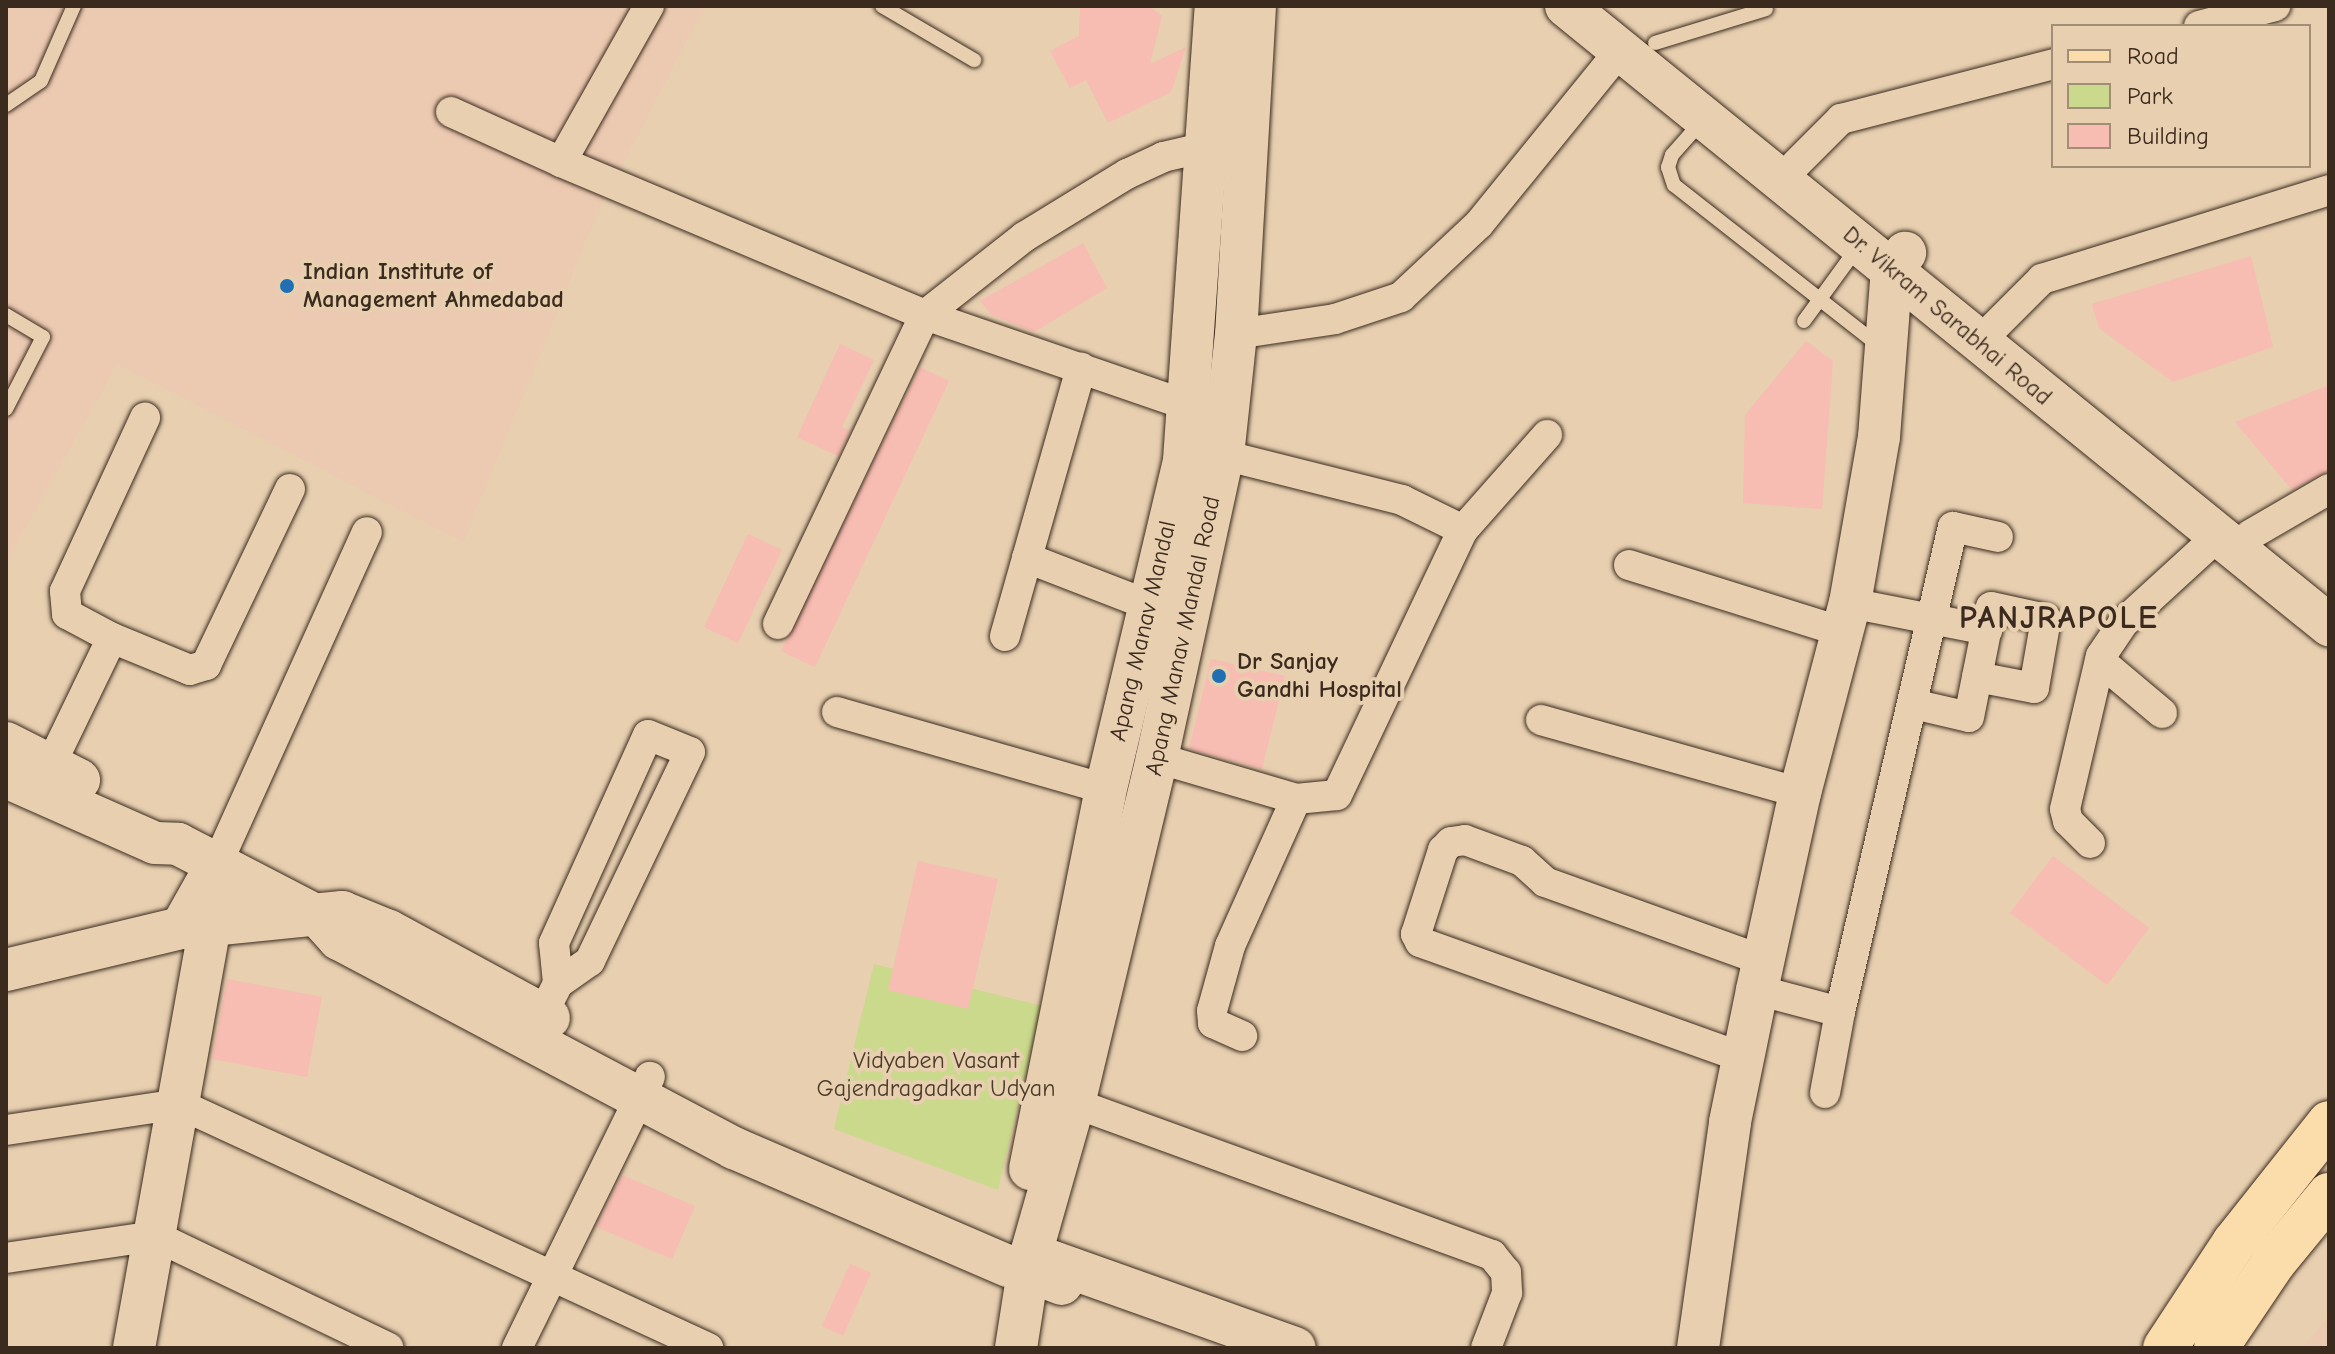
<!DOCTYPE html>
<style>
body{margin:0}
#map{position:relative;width:2335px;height:1354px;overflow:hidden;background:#e7cfb0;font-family:"Comic Neue",sans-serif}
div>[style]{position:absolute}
.built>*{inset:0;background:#ecc9b1}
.green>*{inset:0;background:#cbd98c}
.building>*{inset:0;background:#f7bcb2}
.roads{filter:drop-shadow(0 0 2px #3b2a1e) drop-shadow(0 0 2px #3b2a1e)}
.lane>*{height:14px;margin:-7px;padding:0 7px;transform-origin:7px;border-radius:7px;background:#e7cfb0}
.street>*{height:30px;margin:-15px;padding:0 15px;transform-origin:15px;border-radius:15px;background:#e7cfb0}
.secondary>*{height:42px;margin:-21px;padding:0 21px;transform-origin:21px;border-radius:21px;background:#e7cfb0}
.primary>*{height:44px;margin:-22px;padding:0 22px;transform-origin:22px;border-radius:22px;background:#faddab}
.dots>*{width:22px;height:22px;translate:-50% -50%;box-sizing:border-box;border:4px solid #e7cfb0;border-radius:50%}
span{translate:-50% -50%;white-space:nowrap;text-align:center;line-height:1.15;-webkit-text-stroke:8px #e7cfb0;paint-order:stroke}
.poi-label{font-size:24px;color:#3b2a1e;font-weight:700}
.left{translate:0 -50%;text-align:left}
.street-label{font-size:24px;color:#3b2a1e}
.park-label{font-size:24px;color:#493c29}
.district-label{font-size:32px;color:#3b2a1e;font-weight:700;letter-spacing:2px}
.frame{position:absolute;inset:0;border:8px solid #3b2a1e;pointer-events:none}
.legend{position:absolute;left:2051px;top:24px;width:260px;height:144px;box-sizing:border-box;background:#e7cfb0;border:2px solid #a28d76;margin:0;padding:10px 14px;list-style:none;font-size:24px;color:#3b2a1e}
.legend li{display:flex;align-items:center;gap:16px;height:40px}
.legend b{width:40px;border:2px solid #a28d76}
</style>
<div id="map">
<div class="built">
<i style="clip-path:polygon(6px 6px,705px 6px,599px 209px,463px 542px,117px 364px,6px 562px)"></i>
<i style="clip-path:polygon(2329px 1316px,2329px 1348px,2303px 1348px)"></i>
</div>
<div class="green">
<i style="clip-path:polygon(874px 964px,1042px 1006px,998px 1190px,834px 1129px)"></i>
</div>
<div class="building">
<i style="clip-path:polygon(1080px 6px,1149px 6px,1162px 16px,1150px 64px,1186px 47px,1171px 92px,1108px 123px,1086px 80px,1070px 88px,1050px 51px,1079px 36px)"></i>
<i style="clip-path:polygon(1083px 243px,1107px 288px,1034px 332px,992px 315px,980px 301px)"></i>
<i style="clip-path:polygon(2251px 256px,2273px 347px,2173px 382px,2099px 328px,2092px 304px)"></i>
<i style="clip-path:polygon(1806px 341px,1833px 361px,1822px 509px,1743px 503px,1745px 415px)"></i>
<i style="clip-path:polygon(840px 344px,874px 360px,842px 427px,850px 431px,838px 456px,797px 437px)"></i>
<i style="clip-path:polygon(920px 367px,949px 381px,815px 667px,781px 651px)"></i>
<i style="clip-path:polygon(2329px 385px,2329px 471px,2292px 490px,2235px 422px)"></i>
<i style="clip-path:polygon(748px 534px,782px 550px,738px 643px,704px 627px)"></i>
<i style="clip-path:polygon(1211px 659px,1285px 676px,1262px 769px,1189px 749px)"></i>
<i style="clip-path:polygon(2053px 856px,2149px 928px,2107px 985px,2010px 913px)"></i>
<i style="clip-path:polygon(918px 861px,998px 879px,968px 1009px,888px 990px)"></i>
<i style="clip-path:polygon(227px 979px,322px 997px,307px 1077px,212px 1059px)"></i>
<i style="clip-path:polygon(622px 1175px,695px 1206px,672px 1259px,596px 1227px)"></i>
<i style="clip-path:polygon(850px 1264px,871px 1273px,843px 1336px,822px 1326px)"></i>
</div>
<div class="roads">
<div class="lane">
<i style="left:882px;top:6px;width:107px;rotate:30.4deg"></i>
<i style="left:1655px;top:43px;width:116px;rotate:-17deg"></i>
<i style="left:6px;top:105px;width:42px;rotate:-34.4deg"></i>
<i style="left:41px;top:81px;width:82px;rotate:-66.3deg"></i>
<i style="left:1703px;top:120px;width:47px;rotate:131.5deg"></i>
<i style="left:1672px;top:155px;width:13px;rotate:108deg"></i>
<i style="left:1668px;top:167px;width:19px;rotate:72deg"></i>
<i style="left:1674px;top:185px;width:261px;rotate:38.1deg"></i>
<i style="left:6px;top:315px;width:43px;rotate:30.7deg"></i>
<i style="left:43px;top:337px;width:81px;rotate:117.2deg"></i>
<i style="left:1804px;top:321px;width:92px;rotate:-53.9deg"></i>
</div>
<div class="street">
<i style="left:649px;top:6px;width:179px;rotate:119.4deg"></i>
<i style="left:561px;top:162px;width:395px;rotate:22.8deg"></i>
<i style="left:925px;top:315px;width:295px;rotate:19deg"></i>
<i style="left:2199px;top:26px;width:79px;rotate:-14.7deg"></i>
<i style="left:451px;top:112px;width:121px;rotate:24.4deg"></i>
<i style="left:1796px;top:164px;width:64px;rotate:-45deg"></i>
<i style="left:1841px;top:119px;width:219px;rotate:-14.5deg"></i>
<i style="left:1994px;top:327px;width:68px;rotate:-45deg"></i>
<i style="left:2042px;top:279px;width:300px;rotate:-17.2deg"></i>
<i style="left:1236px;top:334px;width:100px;rotate:-8.6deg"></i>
<i style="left:1335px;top:319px;width:70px;rotate:-18.4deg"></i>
<i style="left:1401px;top:297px;width:107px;rotate:-43.1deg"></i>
<i style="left:1479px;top:224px;width:225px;rotate:-50.9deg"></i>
<i style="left:1223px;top:455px;width:185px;rotate:14.1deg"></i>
<i style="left:1402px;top:500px;width:68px;rotate:26.2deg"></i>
<i style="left:2250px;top:535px;width:91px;rotate:-30.2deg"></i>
<i style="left:1027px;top:558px;width:198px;rotate:-74.1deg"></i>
<i style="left:1629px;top:565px;width:224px;rotate:17.4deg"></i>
<i style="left:1850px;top:603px;width:140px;rotate:11.1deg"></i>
<i style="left:778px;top:624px;width:342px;rotate:-64.6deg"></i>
<i style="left:925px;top:315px;width:126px;rotate:-38.2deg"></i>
<i style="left:1024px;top:237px;width:121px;rotate:-31.5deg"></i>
<i style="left:1127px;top:174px;width:40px;rotate:-25deg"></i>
<i style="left:1163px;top:157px;width:44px;rotate:-13.1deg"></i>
<i style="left:1005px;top:636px;width:81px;rotate:-74.2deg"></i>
<i style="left:1027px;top:558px;width:131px;rotate:21.1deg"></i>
<i style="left:112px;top:638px;width:84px;rotate:22.3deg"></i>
<i style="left:190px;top:670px;width:17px;rotate:-17deg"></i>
<i style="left:206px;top:665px;width:195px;rotate:-64.5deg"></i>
<i style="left:2100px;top:661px;width:81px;rotate:40deg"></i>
<i style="left:1913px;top:704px;width:57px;rotate:13.1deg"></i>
<i style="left:1969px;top:717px;width:112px;rotate:-78.7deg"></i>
<i style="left:1991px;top:607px;width:56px;rotate:12.3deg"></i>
<i style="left:2046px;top:619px;width:70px;rotate:99.9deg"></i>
<i style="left:2034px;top:688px;width:58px;rotate:-169.1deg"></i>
<i style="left:837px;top:712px;width:280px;rotate:16deg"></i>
<i style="left:1541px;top:720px;width:269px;rotate:15.7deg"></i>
<i style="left:1157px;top:758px;width:145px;rotate:16.4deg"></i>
<i style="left:1296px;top:799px;width:161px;rotate:114.2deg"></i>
<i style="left:1230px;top:946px;width:67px;rotate:105.5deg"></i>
<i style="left:1212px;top:1011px;width:12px;rotate:85deg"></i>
<i style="left:1213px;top:1023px;width:32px;rotate:24deg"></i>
<i style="left:50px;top:766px;width:142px;rotate:-64.2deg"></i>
<i style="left:112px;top:638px;width:51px;rotate:-151.9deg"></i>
<i style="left:67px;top:614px;width:23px;rotate:-95deg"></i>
<i style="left:65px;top:591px;width:191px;rotate:-65.2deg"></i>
<i style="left:1296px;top:799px;width:41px;rotate:-5.6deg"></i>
<i style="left:1337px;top:795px;width:293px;rotate:-64.6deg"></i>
<i style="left:1463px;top:530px;width:127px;rotate:-48.5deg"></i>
<i style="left:2090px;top:843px;width:31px;rotate:-135deg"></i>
<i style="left:2068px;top:821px;width:12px;rotate:-104deg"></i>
<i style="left:2065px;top:809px;width:157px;rotate:-76.8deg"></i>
<i style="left:2101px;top:656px;width:40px;rotate:-56deg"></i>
<i style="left:2123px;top:623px;width:129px;rotate:-42.5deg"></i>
<i style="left:217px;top:864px;width:364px;rotate:-65.7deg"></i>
<i style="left:1757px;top:990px;width:86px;rotate:14.8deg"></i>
<i style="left:1840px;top:1012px;width:498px;rotate:-76.9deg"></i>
<i style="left:1953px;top:527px;width:46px;rotate:12.5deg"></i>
<i style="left:542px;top:1015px;width:36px;rotate:-63deg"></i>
<i style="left:558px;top:983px;width:40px;rotate:-95.7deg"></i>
<i style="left:554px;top:943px;width:228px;rotate:-65.7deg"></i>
<i style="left:648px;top:735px;width:45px;rotate:22deg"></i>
<i style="left:690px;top:752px;width:232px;rotate:115.6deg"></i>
<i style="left:590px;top:961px;width:39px;rotate:145deg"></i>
<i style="left:1744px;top:1058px;width:344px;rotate:-160.3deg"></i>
<i style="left:1420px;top:942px;width:9px;rotate:-117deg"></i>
<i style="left:1416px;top:934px;width:88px;rotate:-72.2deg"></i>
<i style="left:1443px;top:850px;width:11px;rotate:-45deg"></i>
<i style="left:1451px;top:842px;width:14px;rotate:-8deg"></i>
<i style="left:1465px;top:840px;width:61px;rotate:20.2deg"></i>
<i style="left:1522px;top:861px;width:31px;rotate:42deg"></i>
<i style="left:1545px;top:882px;width:233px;rotate:19.8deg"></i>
<i style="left:1825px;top:1093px;width:82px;rotate:-79.5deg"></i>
<i style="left:1074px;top:1103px;width:445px;rotate:20deg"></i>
<i style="left:1492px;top:1255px;width:22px;rotate:51deg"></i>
<i style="left:1506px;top:1272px;width:21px;rotate:87deg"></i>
<i style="left:1507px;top:1293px;width:59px;rotate:110.9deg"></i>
<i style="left:6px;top:1130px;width:175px;rotate:-8.5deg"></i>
<i style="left:179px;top:1104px;width:583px;rotate:24.76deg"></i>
<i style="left:6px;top:1258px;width:151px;rotate:-8.4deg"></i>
<i style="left:155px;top:1236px;width:259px;rotate:25.6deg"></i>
<i style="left:517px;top:1348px;width:302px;rotate:-63.9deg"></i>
</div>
<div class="secondary">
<i style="left:1255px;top:6px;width:329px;rotate:93.3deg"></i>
<i style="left:1236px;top:334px;width:122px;rotate:96.1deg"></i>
<i style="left:1223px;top:455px;width:310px;rotate:102.3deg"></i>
<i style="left:1157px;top:758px;width:355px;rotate:103.5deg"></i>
<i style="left:1074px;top:1103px;width:157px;rotate:105.9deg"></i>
<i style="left:1031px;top:1254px;width:280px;rotate:19.6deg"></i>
<i style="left:1566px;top:6px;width:983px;rotate:39.05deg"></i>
<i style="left:6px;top:743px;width:82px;rotate:26.9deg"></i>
<i style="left:6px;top:777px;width:163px;rotate:23.9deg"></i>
<i style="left:155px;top:843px;width:23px;rotate:2deg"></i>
<i style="left:178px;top:844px;width:159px;rotate:27.4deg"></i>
<i style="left:319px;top:917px;width:30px;rotate:48deg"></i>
<i style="left:339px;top:939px;width:447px;rotate:27.9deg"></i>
<i style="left:734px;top:1148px;width:298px;rotate:23.3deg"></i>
<i style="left:181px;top:928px;width:73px;rotate:-60.6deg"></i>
<i style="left:6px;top:970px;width:180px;rotate:-13.5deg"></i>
<i style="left:181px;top:928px;width:162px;rotate:-5.7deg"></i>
<i style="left:342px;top:912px;width:51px;rotate:22deg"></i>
<i style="left:389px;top:931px;width:182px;rotate:28.5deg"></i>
<i style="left:1030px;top:1169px;width:379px;rotate:-78.7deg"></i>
<i style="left:1104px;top:797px;width:346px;rotate:-76.6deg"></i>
<i style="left:1184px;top:460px;width:455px;rotate:-86deg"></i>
<i style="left:134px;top:1348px;width:428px;rotate:-79.8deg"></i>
<i style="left:210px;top:927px;width:27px;rotate:-36deg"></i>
<i style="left:1016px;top:1348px;width:78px;rotate:-81.1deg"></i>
<i style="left:1028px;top:1271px;width:36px;rotate:21deg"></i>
<i style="left:1698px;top:1348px;width:228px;rotate:-81.9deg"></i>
<i style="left:1730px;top:1122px;width:135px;rotate:-78.4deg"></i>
<i style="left:1757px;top:990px;width:202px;rotate:-77.7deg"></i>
<i style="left:1800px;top:793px;width:196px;rotate:-75.3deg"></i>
<i style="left:1850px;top:603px;width:169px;rotate:-80.1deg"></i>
<i style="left:1879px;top:437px;width:169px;rotate:-85.6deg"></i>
<i style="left:1892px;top:269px;width:21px;rotate:-51deg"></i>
</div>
<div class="primary">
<i style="left:2165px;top:1348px;width:126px;rotate:-56.7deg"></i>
<i style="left:2234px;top:1243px;width:153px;rotate:-51.6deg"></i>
<i style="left:2216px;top:1348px;width:104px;rotate:-56deg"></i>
<i style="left:2274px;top:1262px;width:87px;rotate:-50.6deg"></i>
</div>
</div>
<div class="dots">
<i style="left:287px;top:286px;background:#1f6fb2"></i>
<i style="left:1219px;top:676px;background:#1f6fb2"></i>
</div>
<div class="poi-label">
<span class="left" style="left:303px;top:286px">Indian Institute of<br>Management Ahmedabad</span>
<span class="left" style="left:1237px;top:676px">Dr Sanjay<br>Gandhi Hospital</span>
</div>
<div class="street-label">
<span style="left:1947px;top:316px;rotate:40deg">Dr. Vikram Sarabhai Road</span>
<span style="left:1143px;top:631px;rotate:-77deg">Apang Manav Mandal</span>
<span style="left:1183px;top:636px;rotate:-78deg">Apang Manav Mandal Road</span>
</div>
<div class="park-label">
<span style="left:936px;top:1075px">Vidyaben Vasant<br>Gajendragadkar Udyan</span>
</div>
<div class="district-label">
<span style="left:2059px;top:618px">PANJRAPOLE</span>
</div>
<div class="frame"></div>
<ul class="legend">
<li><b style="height:10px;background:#faddab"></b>Road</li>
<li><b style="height:22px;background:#cbd98c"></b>Park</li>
<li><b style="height:22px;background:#f7bcb2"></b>Building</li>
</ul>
</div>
